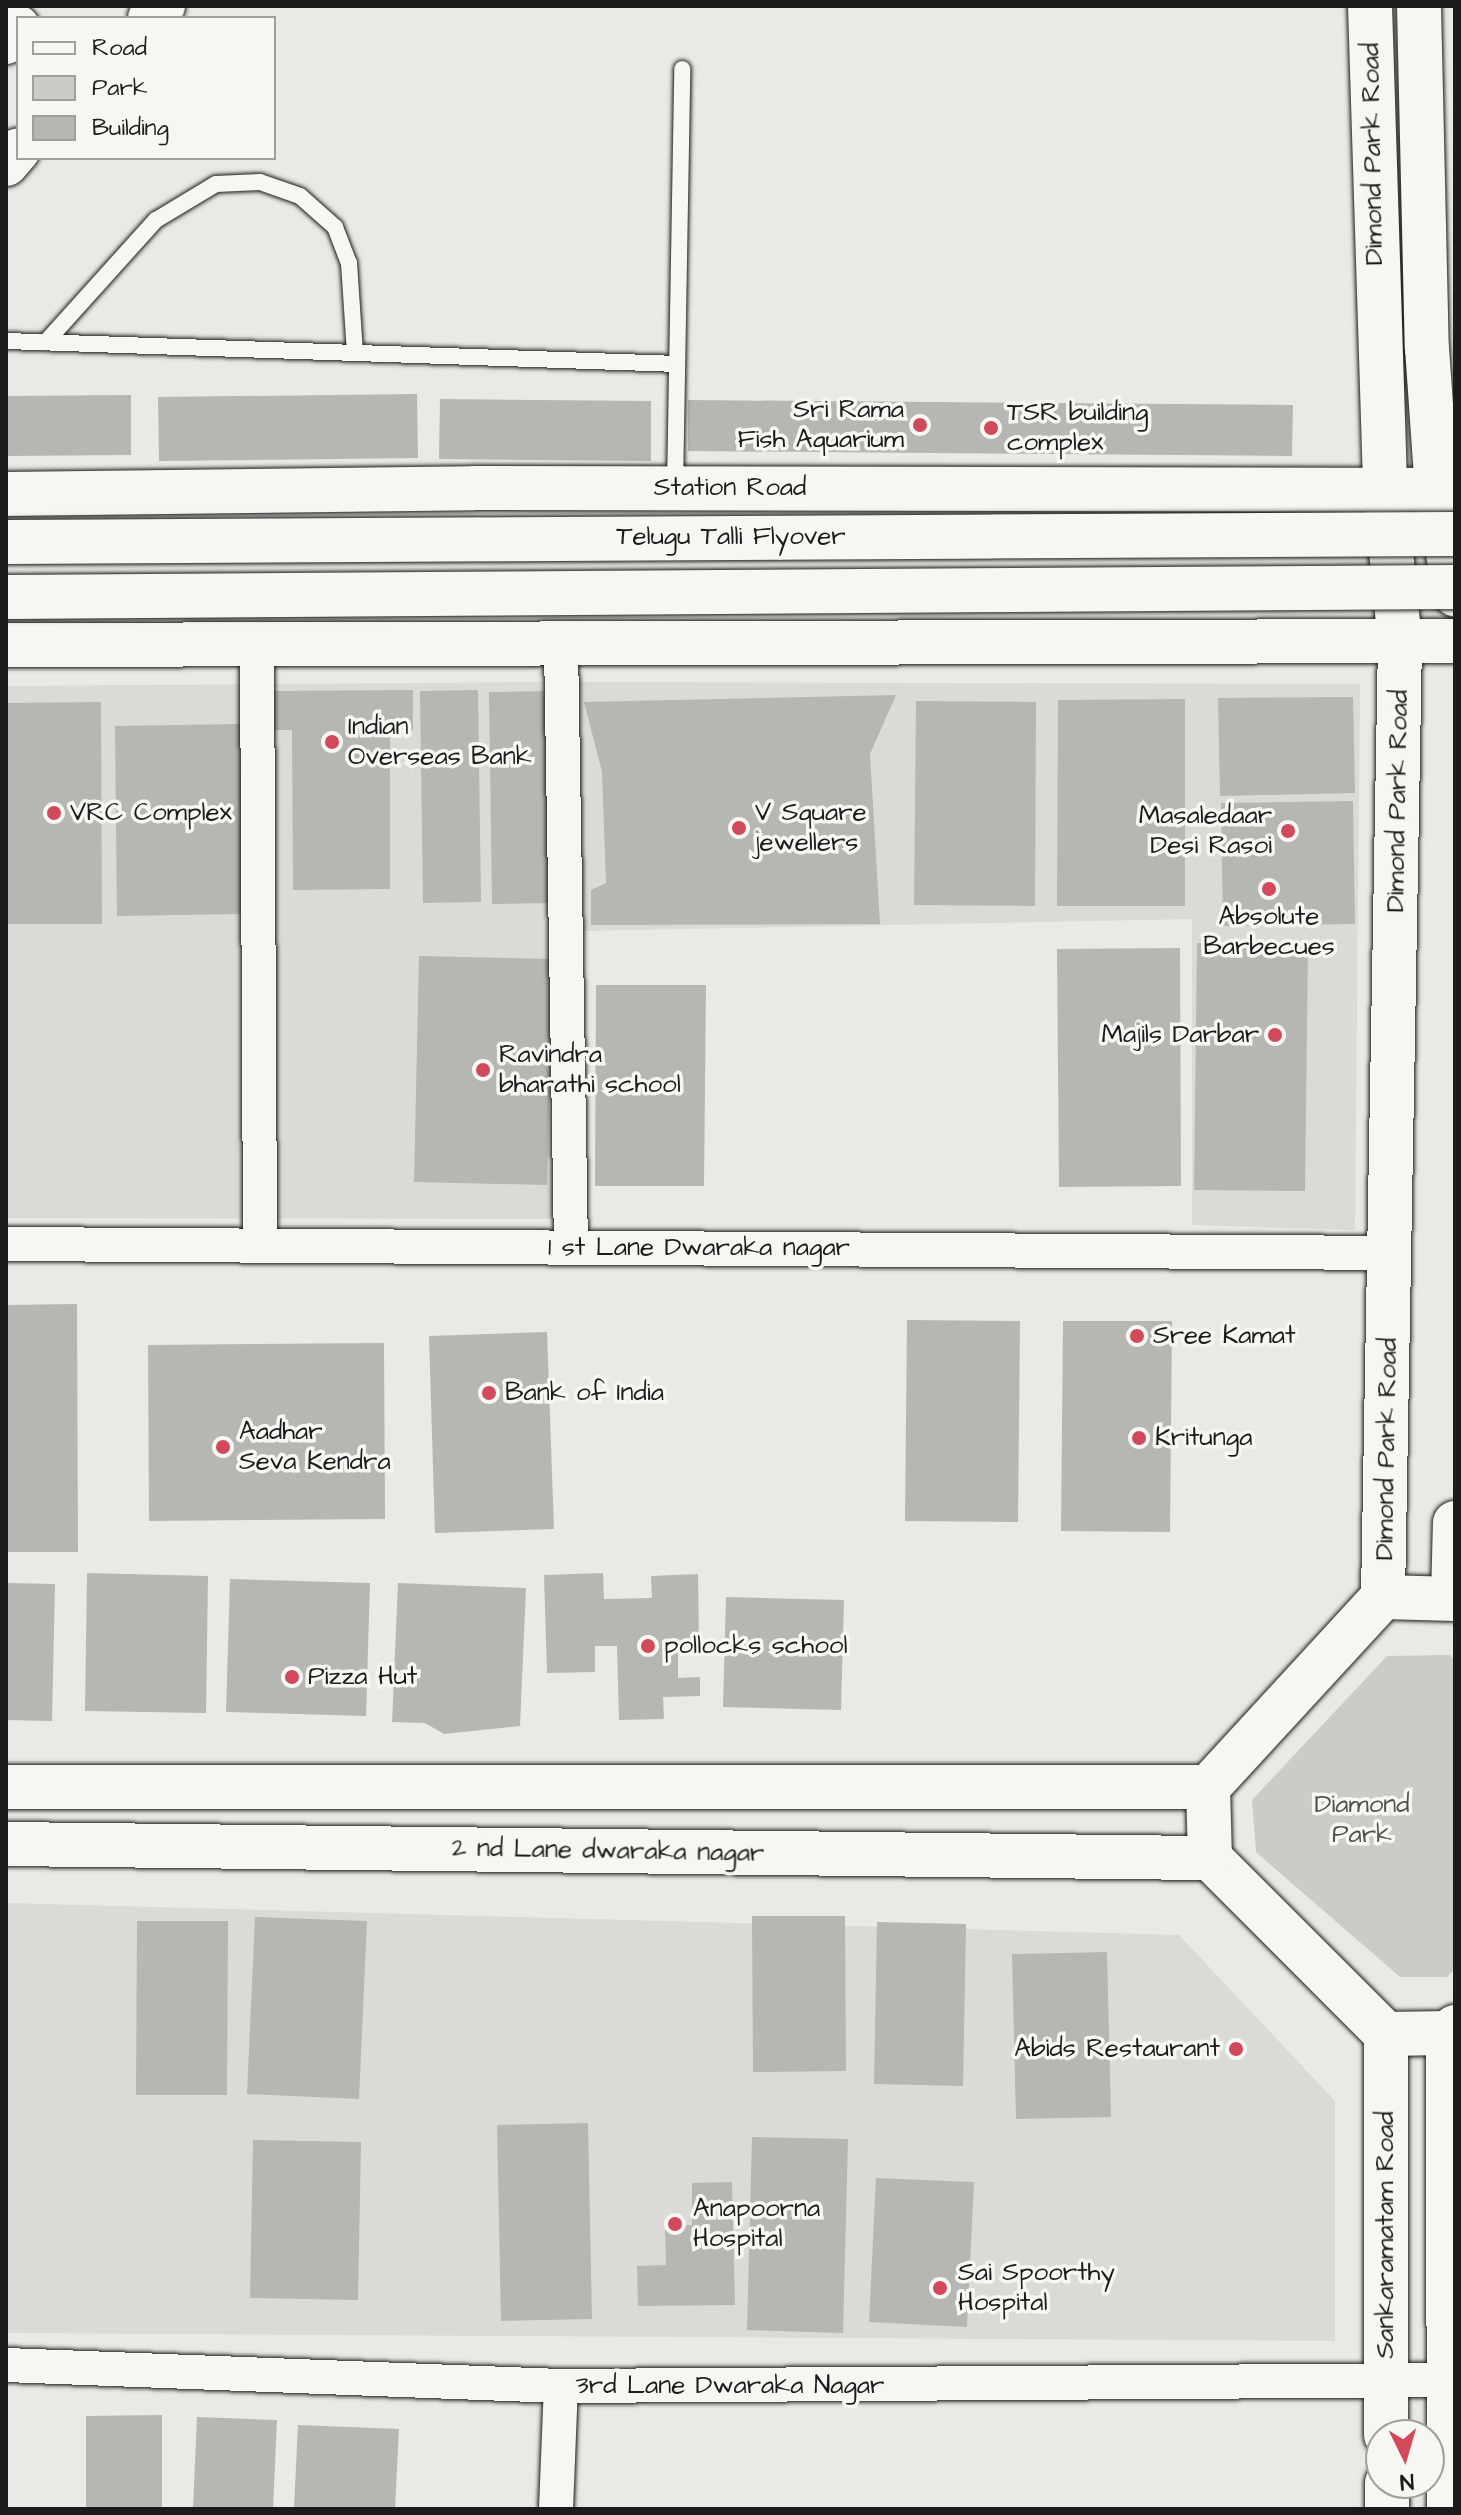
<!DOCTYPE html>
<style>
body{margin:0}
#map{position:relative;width:1461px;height:2515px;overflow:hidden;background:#e9e9e5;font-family:"Architects Daughter",sans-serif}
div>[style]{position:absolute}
.built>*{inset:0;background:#dadad6}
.green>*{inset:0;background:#cbcbc7}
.building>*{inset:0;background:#b6b6b3}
.roads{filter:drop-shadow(0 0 2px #1c1c1c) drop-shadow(0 0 2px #1c1c1c)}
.lane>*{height:16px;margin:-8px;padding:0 8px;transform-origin:8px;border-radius:8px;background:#f6f6f2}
.street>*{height:34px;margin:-17px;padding:0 17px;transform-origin:17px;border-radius:17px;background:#f6f6f2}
.secondary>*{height:44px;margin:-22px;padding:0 22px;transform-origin:22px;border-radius:22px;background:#f6f6f2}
.primary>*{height:44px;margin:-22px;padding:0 22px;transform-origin:22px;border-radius:22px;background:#f6f6f2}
.bridges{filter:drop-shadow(0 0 2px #1c1c1c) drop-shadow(0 0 2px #1c1c1c)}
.primary-bridge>*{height:44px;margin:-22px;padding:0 22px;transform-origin:22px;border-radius:22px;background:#f6f6f2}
.dots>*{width:22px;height:22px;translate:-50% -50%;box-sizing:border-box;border:4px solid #f6f6f2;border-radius:50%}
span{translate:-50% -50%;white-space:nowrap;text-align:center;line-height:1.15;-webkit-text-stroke:7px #f6f6f2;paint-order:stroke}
.street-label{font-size:26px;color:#1c1c1c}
.poi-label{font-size:26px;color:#1c1c1c}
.right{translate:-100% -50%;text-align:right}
.left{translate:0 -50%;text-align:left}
.park-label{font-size:26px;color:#51514f}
.frame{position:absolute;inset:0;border:8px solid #1c1c1c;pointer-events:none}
.legend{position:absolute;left:16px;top:16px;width:260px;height:144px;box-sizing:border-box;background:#f6f6f2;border:2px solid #9f9f9c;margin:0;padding:10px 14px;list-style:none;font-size:24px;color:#1c1c1c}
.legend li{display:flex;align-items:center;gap:16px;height:40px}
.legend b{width:40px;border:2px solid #9f9f9c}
.north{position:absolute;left:1365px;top:2419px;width:80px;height:80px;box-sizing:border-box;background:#f6f6f2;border:2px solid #9f9f9c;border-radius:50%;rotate:175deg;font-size:22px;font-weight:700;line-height:32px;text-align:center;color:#1c1c1c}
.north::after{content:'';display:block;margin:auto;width:28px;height:36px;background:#d1495b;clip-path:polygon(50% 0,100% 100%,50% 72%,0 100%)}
</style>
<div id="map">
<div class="built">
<i style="clip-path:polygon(551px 682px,557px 1219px,6px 1218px,6px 686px)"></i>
<i style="clip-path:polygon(578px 682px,1360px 684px,1355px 1230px,1192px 1225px,1192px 919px,580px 931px)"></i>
<i style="clip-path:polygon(6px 1903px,1179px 1935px,1335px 2101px,1335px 2341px,6px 2333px)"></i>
</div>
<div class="green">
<i style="clip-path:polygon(1450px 1655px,1455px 1661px,1455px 1969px,1447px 1977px,1400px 1977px,1256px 1852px,1252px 1800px,1387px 1656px)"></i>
</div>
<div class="building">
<i style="clip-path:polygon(417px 394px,418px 458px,159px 461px,158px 397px)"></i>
<i style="clip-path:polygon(131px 395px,131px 455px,6px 456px,6px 396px)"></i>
<i style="clip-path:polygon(440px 399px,651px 401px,651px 461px,439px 459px)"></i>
<i style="clip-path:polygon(688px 400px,1293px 405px,1292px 456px,688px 451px)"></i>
<i style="clip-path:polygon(413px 690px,413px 730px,390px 730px,390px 889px,293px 890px,292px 730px,270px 730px,270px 691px)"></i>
<i style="clip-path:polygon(478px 690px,481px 902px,423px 903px,420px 691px)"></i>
<i style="clip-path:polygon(546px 691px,550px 903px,492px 904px,489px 692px)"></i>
<i style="clip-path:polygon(896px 695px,870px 754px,880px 924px,591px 925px,591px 890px,606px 883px,602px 772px,584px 702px)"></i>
<i style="clip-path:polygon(1353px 697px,1355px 793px,1220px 796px,1218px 698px)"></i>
<i style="clip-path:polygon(1185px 699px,1185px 906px,1057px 906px,1058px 700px)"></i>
<i style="clip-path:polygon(916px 701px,1036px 702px,1035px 906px,914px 905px)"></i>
<i style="clip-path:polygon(101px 702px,102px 924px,6px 924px,6px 703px)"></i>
<i style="clip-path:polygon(240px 724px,243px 914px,117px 916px,115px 726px)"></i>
<i style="clip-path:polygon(1353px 801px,1355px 924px,1223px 926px,1221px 803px)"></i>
<i style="clip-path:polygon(1197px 943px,1308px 945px,1305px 1191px,1194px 1190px)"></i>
<i style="clip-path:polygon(1180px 948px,1181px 1186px,1059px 1187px,1057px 949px)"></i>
<i style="clip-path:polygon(419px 956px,553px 959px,547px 1185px,414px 1182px)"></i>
<i style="clip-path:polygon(596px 985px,706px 985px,704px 1186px,595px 1186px)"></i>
<i style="clip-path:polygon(77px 1304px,78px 1552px,6px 1552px,6px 1305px)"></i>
<i style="clip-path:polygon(907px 1320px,1020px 1321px,1018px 1522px,905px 1521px)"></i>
<i style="clip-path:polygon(1063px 1321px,1172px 1321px,1170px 1532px,1061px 1531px)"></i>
<i style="clip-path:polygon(547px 1332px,554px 1529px,435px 1533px,429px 1336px)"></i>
<i style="clip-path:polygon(384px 1343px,385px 1519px,149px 1521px,148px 1345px)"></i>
<i style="clip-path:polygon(87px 1573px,208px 1576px,206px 1713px,85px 1711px)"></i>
<i style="clip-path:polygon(603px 1573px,604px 1599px,652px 1598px,651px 1576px,698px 1574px,699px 1643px,678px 1643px,678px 1678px,700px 1677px,700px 1696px,663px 1697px,664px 1719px,619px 1720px,617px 1646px,595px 1646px,595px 1672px,547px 1673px,544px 1575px)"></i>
<i style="clip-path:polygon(230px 1579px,370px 1583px,366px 1716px,226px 1712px)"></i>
<i style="clip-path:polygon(6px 1583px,55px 1584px,52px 1721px,6px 1720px)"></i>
<i style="clip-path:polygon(398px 1583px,526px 1588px,520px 1726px,444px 1734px,425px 1723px,392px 1722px)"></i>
<i style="clip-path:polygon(726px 1597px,844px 1600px,841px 1710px,723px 1707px)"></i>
<i style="clip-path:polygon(752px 1916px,845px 1916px,846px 2071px,753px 2072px)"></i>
<i style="clip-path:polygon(255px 1917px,367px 1921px,359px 2099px,247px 2094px)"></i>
<i style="clip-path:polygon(137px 1921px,228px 1921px,227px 2095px,136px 2095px)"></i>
<i style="clip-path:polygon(877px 1922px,966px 1924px,963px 2086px,874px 2084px)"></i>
<i style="clip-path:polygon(1107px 1952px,1111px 2117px,1016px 2119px,1012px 1954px)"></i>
<i style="clip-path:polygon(588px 2123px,592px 2319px,501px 2321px,497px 2125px)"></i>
<i style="clip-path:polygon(752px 2137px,848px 2139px,843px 2333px,747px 2330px)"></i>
<i style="clip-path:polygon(253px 2140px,361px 2142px,358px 2300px,250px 2298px)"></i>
<i style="clip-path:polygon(876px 2178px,974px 2182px,967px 2327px,869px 2322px)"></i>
<i style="clip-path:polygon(732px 2182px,735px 2305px,638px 2306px,637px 2266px,666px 2265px,665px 2225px,692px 2225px,692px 2183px)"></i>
<i style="clip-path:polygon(162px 2415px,162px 2509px,86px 2509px,86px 2416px)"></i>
<i style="clip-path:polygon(197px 2417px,277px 2420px,273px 2509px,193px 2509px)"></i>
<i style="clip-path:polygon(298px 2425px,399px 2429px,395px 2509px,294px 2509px)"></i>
</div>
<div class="roads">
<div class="lane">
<i style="left:6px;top:341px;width:671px;rotate:1.96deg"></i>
<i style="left:46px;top:342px;width:164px;rotate:-48deg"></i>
<i style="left:156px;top:220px;width:70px;rotate:-31deg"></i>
<i style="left:216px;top:184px;width:44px;rotate:-2.6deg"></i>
<i style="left:260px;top:182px;width:42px;rotate:19.3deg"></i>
<i style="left:300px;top:196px;width:47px;rotate:41.5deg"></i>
<i style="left:335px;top:227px;width:39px;rotate:69deg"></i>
<i style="left:349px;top:263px;width:90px;rotate:86.2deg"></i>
<i style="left:675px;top:488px;width:419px;rotate:-89deg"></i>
</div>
<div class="street">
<i style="left:561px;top:645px;width:603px;rotate:89.05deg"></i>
<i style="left:257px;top:647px;width:599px;rotate:89.71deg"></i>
<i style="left:6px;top:1244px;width:1386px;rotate:0.37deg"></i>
<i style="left:6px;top:2365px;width:555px;rotate:2.17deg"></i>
<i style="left:561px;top:2386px;width:894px;rotate:-0.38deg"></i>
<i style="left:556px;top:2509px;width:123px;rotate:-87.7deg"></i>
</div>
<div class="secondary">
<i style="left:1370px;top:6px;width:484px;rotate:88.2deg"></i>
<i style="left:1385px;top:490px;width:153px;rotate:84.4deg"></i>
<i style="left:1400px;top:642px;width:955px;rotate:91.02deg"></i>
<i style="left:1419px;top:6px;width:342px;rotate:88.7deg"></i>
<i style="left:1427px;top:348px;width:142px;rotate:86deg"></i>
<i style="left:1437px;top:490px;width:106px;rotate:80.2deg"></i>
<i style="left:150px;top:18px;width:18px;rotate:-43deg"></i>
<i style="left:6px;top:42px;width:19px;rotate:-51deg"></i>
<i style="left:6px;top:164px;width:18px;rotate:-49deg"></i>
<i style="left:1453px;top:1597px;width:74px;rotate:-88.5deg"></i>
<i style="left:1455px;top:1599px;width:72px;rotate:-178.4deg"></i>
<i style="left:1383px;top:1597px;width:258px;rotate:132.6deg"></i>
<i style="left:1208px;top:1787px;width:71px;rotate:88.4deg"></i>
<i style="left:1210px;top:1858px;width:249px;rotate:45deg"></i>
<i style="left:1386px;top:2034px;width:62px;rotate:-0.9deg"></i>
<i style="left:1448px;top:2033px;width:9px;rotate:-41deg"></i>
<i style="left:6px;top:1787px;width:1202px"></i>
<i style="left:6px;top:1844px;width:1204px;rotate:0.67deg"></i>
<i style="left:1448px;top:2033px;width:476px;rotate:89.9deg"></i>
<i style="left:1386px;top:2034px;width:401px;rotate:90deg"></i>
<i style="left:1387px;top:2483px;width:26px;rotate:90deg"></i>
</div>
<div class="primary">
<i style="left:6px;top:494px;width:468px;rotate:-0.7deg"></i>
<i style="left:474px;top:488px;width:981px;rotate:0.12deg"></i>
<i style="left:6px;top:645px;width:1449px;rotate:-0.16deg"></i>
</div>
</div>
<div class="bridges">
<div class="primary-bridge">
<i style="left:6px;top:542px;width:1449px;rotate:-0.32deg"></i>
<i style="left:6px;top:597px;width:1449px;rotate:-0.4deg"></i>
</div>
</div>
<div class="dots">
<i style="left:920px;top:425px;background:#d1495b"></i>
<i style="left:991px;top:428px;background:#d1495b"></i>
<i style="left:332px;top:742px;background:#d1495b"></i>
<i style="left:54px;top:813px;background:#d1495b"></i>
<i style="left:739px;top:828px;background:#d1495b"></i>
<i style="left:1288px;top:831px;background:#d1495b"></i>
<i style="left:1269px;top:889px;background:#d1495b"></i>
<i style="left:1275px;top:1035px;background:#d1495b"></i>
<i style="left:483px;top:1070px;background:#d1495b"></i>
<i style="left:1137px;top:1336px;background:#d1495b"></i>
<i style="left:489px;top:1393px;background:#d1495b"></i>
<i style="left:1139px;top:1438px;background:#d1495b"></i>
<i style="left:223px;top:1447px;background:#d1495b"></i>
<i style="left:648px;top:1646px;background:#d1495b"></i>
<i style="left:292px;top:1677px;background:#d1495b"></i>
<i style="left:1236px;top:2049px;background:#d1495b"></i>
<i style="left:675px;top:2224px;background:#d1495b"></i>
<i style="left:940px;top:2288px;background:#d1495b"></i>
</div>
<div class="street-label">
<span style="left:1373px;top:154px;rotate:-91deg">Dimond Park Road</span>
<span style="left:730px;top:488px">Station Road</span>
<span style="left:731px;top:537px">Telugu Talli Flyover</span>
<span style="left:1398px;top:801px;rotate:-89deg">Dimond Park Road</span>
<span style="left:699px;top:1248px">1 st Lane Dwaraka nagar</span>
<span style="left:1387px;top:1449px;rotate:-89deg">Dimond Park Road</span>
<span style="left:608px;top:1851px;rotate:1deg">2 nd Lane dwaraka nagar</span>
<span style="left:1386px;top:2235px;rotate:-90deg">Sankaramatam Road</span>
<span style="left:730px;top:2386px">3rd Lane Dwaraka Nagar</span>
</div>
<div class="poi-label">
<span class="right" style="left:904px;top:425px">Sri Rama<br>Fish Aquarium</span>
<span class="left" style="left:1007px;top:428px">TSR building<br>complex</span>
<span class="left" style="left:348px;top:742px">Indian<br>Overseas Bank</span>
<span class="left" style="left:70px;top:813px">VRC Complex</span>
<span class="left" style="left:755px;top:828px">V Square<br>jewellers</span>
<span class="right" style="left:1272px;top:831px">Masaledaar<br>Desi Rasoi</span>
<span style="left:1269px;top:932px">Absolute<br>Barbecues</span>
<span class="right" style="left:1259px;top:1035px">Majils Darbar</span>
<span class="left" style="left:499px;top:1070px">Ravindra<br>bharathi school</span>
<span class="left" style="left:1153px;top:1336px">Sree Kamat</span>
<span class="left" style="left:505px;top:1393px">Bank of India</span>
<span class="left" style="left:239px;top:1447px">Aadhar<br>Seva Kendra</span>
<span class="left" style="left:1155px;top:1438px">Kritunga</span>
<span class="left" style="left:664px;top:1646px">pollocks school</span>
<span class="left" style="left:308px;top:1677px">Pizza Hut</span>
<span class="right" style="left:1220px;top:2049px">Abids Restaurant</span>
<span class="left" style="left:693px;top:2224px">Anapoorna<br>Hospital</span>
<span class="left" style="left:958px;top:2288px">Sai Spoorthy<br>Hospital</span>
</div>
<div class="park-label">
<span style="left:1362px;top:1820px">Diamond<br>Park</span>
</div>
<div class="frame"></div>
<ul class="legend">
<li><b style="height:10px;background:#f6f6f2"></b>Road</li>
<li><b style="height:22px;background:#cbcbc7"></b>Park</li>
<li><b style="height:22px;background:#b6b6b3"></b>Building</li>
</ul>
<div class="north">N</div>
</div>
